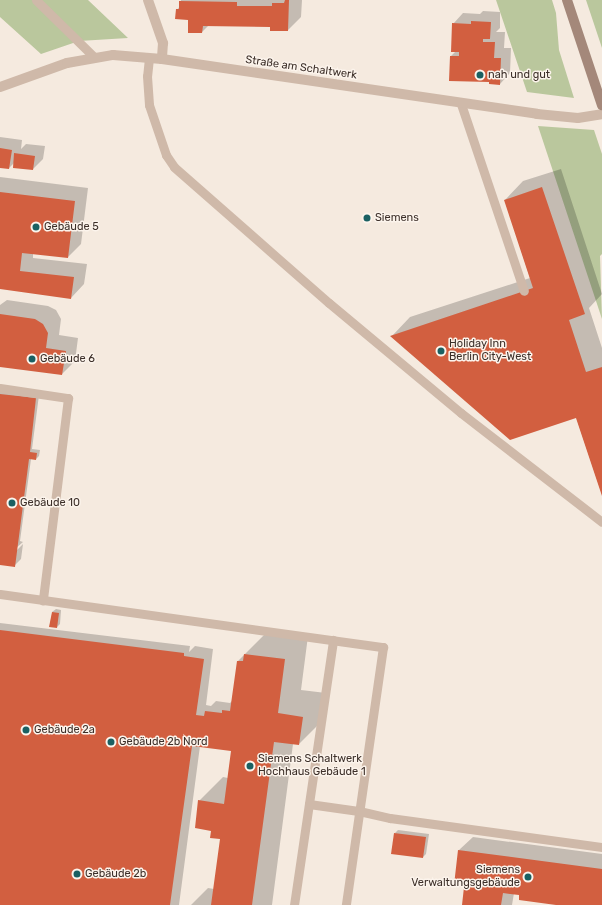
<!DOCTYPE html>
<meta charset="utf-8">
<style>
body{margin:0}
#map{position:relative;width:602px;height:905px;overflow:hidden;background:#f5eadf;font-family:Rubik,sans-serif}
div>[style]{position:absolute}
.green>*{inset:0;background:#bac79d}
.shadow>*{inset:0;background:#0003}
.building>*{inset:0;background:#d25f40}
.service>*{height:9px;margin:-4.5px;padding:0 4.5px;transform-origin:4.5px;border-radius:4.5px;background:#cfb9a9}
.minor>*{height:10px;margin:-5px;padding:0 5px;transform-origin:5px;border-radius:5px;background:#cfb9a9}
.secondary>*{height:10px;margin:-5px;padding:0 5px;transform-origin:5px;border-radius:5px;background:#a4887a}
.dots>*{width:11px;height:11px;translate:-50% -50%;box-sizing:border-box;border:2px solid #fcf4ec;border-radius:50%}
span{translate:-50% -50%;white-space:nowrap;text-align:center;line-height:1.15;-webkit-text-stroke:3px #fcf4ec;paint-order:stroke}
.street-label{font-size:11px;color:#3c2f29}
.poi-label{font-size:11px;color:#3c2f29}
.left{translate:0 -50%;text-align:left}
.right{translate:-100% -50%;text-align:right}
</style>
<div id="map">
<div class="green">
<i style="clip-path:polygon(0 0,88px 0,128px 38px,79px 41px,41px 54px,0 17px)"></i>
<i style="clip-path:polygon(496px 0,552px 0,556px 13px,559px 50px,574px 98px,527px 92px)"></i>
<i style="clip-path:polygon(586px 0,602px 0,602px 48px)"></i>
<i style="clip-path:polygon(538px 126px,594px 130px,602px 154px,602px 254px,600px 256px,602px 319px)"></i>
</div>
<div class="shadow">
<i style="clip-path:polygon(181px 0,302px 0,301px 17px,288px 30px,271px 26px,209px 25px,202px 32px,189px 19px,177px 10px,180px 6px)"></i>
<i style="clip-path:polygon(483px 11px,500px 12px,500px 28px,496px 32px,505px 32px,504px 48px,511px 48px,510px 73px,500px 84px,490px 81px,451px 56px,456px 51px,453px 24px,463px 13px,480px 14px)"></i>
<i style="clip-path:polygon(0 137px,22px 140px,21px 149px,26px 144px,45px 146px,43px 159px,33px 169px,14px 163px,9px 168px,0 167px)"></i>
<i style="clip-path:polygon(561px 169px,602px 294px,589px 308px,602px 348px,602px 494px,576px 417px,392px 336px,410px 317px,530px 278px,505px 200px,523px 181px)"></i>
<i style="clip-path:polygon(0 177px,88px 188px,81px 244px,68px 257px,33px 253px,33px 258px,87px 264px,84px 284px,71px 298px,0 288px)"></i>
<i style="clip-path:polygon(7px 300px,48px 306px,56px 310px,61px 319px,59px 335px,78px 338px,75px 361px,62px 374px,0 366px,0 305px)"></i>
<i style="clip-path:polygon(0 390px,39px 395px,32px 449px,40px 450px,39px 456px,36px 459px,31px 459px,20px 541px,23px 542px,16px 548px,16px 551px,23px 544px,21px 559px,14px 566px,0 564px)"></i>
<i style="clip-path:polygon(56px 609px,61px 610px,60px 624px,57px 627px,52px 612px)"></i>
<i style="clip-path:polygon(0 623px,190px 646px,189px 652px,195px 646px,213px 649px,206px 705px,211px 706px,216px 701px,230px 703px,232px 701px,238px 661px,268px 631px,308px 636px,301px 690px,326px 693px,322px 721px,299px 744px,293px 744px,272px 905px,191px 905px,208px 888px,214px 889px,221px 839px,212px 830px,199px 801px,223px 777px,228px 778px,232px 750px,200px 746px,179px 905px,0 905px)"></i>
<i style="clip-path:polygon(398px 830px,429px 834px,426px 854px,423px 857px,395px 833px)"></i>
<i style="clip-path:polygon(473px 837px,602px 854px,602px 905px,564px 905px,514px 893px,512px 905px,463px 905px,465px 886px,455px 885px,459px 850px)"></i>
</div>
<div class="building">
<i style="clip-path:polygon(285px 0,289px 0,288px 31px,270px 31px,270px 27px,203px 26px,202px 33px,188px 33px,188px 20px,175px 19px,176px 9px,179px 9px,179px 1px,237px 2px,237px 6px,272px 6px,272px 3px,284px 3px)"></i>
<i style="clip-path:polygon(471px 21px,491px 22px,490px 39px,483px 39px,483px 42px,495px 42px,494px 58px,501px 58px,500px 85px,489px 84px,489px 82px,449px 81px,450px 56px,459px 56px,459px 52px,451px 52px,452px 23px,471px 24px)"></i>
<i style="clip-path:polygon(0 148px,12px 150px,9px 169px,0 168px)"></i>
<i style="clip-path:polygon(14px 153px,35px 156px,33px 170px,13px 168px)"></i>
<i style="clip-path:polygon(542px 187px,585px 314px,569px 320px,586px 372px,602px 367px,602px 496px,576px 418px,510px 440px,390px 336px,533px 288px,504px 200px)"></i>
<i style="clip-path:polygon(0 192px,75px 201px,68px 258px,22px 253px,20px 271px,74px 277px,71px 299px,0 289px)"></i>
<i style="clip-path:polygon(0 314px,35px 319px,43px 324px,48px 333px,46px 348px,66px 351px,62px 375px,0 367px)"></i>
<i style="clip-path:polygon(0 394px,36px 398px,30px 452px,37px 453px,36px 460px,29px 459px,15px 567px,0 565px)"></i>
<i style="clip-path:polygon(52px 612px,59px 613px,57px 628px,49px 627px)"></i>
<i style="clip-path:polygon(0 630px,184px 653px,184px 656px,204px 659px,196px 715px,204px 716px,205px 711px,222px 713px,222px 710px,230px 711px,237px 661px,243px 661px,244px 654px,285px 659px,278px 713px,303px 717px,299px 745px,274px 742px,252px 905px,211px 905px,220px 839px,210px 838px,211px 831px,195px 828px,198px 800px,224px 804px,231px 751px,192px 746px,170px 905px,0 905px)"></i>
<i style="clip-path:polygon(394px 833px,426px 837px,423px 858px,391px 854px)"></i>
<i style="clip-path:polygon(458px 850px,602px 869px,602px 905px,556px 905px,519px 900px,519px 895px,503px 893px,501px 905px,462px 905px,464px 887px,454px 885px)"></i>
</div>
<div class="service">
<i style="left:36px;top:0;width:81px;rotate:44.5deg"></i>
<i style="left:149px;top:58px;width:18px;rotate:96deg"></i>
<i style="left:147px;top:76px;width:29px;rotate:86deg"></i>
<i style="left:149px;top:105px;width:53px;rotate:71.2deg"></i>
<i style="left:166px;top:155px;width:14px;rotate:56deg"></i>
<i style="left:174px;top:167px;width:206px;rotate:41.3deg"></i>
<i style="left:329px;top:303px;width:172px;rotate:39.8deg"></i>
<i style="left:461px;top:413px;width:178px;rotate:37.7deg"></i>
<i style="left:461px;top:104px;width:197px;rotate:71.4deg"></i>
<i style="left:0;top:388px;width:69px;rotate:8.4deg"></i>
<i style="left:68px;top:398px;width:204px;rotate:97.1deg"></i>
<i style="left:0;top:594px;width:387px;rotate:7.9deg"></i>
<i style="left:383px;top:647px;width:261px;rotate:98.2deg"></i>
<i style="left:309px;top:804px;width:50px;rotate:8deg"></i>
<i style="left:359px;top:811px;width:32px;rotate:13deg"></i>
<i style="left:390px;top:818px;width:214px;rotate:7.8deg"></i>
<i style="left:294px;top:905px;width:268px;rotate:-81.6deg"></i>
</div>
<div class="minor">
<i style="left:148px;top:0;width:46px;rotate:70.8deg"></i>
<i style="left:163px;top:43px;width:16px;rotate:94deg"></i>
<i style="left:0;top:87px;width:71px;rotate:-19.7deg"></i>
<i style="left:67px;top:63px;width:47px;rotate:-9.9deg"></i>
<i style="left:113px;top:55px;width:49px;rotate:4.7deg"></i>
<i style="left:162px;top:59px;width:379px;rotate:8.3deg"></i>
<i style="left:537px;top:114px;width:41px;rotate:5.6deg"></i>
<i style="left:578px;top:118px;width:24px;rotate:-9deg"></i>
</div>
<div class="secondary">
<i style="left:567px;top:0;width:111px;rotate:71.6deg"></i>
</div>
<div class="dots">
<i style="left:480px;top:75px;background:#1a6062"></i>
<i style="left:367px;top:218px;background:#1a6062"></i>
<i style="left:36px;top:227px;background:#1a6062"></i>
<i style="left:441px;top:351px;background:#1a6062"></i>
<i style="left:32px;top:359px;background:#1a6062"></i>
<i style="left:12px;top:503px;background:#1a6062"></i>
<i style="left:26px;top:730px;background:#1a6062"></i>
<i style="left:111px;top:742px;background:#1a6062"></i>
<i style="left:250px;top:766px;background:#1a6062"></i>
<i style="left:77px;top:874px;background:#1a6062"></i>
<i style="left:528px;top:877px;background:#1a6062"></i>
</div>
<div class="street-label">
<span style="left:301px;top:68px;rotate:8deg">Straße am Schaltwerk</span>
</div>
<div class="poi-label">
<span class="left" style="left:488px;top:75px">nah und gut</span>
<span class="left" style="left:375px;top:218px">Siemens</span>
<span class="left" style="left:44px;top:227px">Gebäude 5</span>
<span class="left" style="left:449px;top:351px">Holiday Inn<br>Berlin City-West</span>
<span class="left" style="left:40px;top:359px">Gebäude 6</span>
<span class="left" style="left:20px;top:503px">Gebäude 10</span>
<span class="left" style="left:34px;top:730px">Gebäude 2a</span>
<span class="left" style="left:119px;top:742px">Gebäude 2b Nord</span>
<span class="left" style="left:258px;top:766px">Siemens Schaltwerk<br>Hochhaus Gebäude 1</span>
<span class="right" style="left:520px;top:877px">Siemens<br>Verwaltungsgebäude</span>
<span class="left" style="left:85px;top:874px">Gebäude 2b</span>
</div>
</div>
